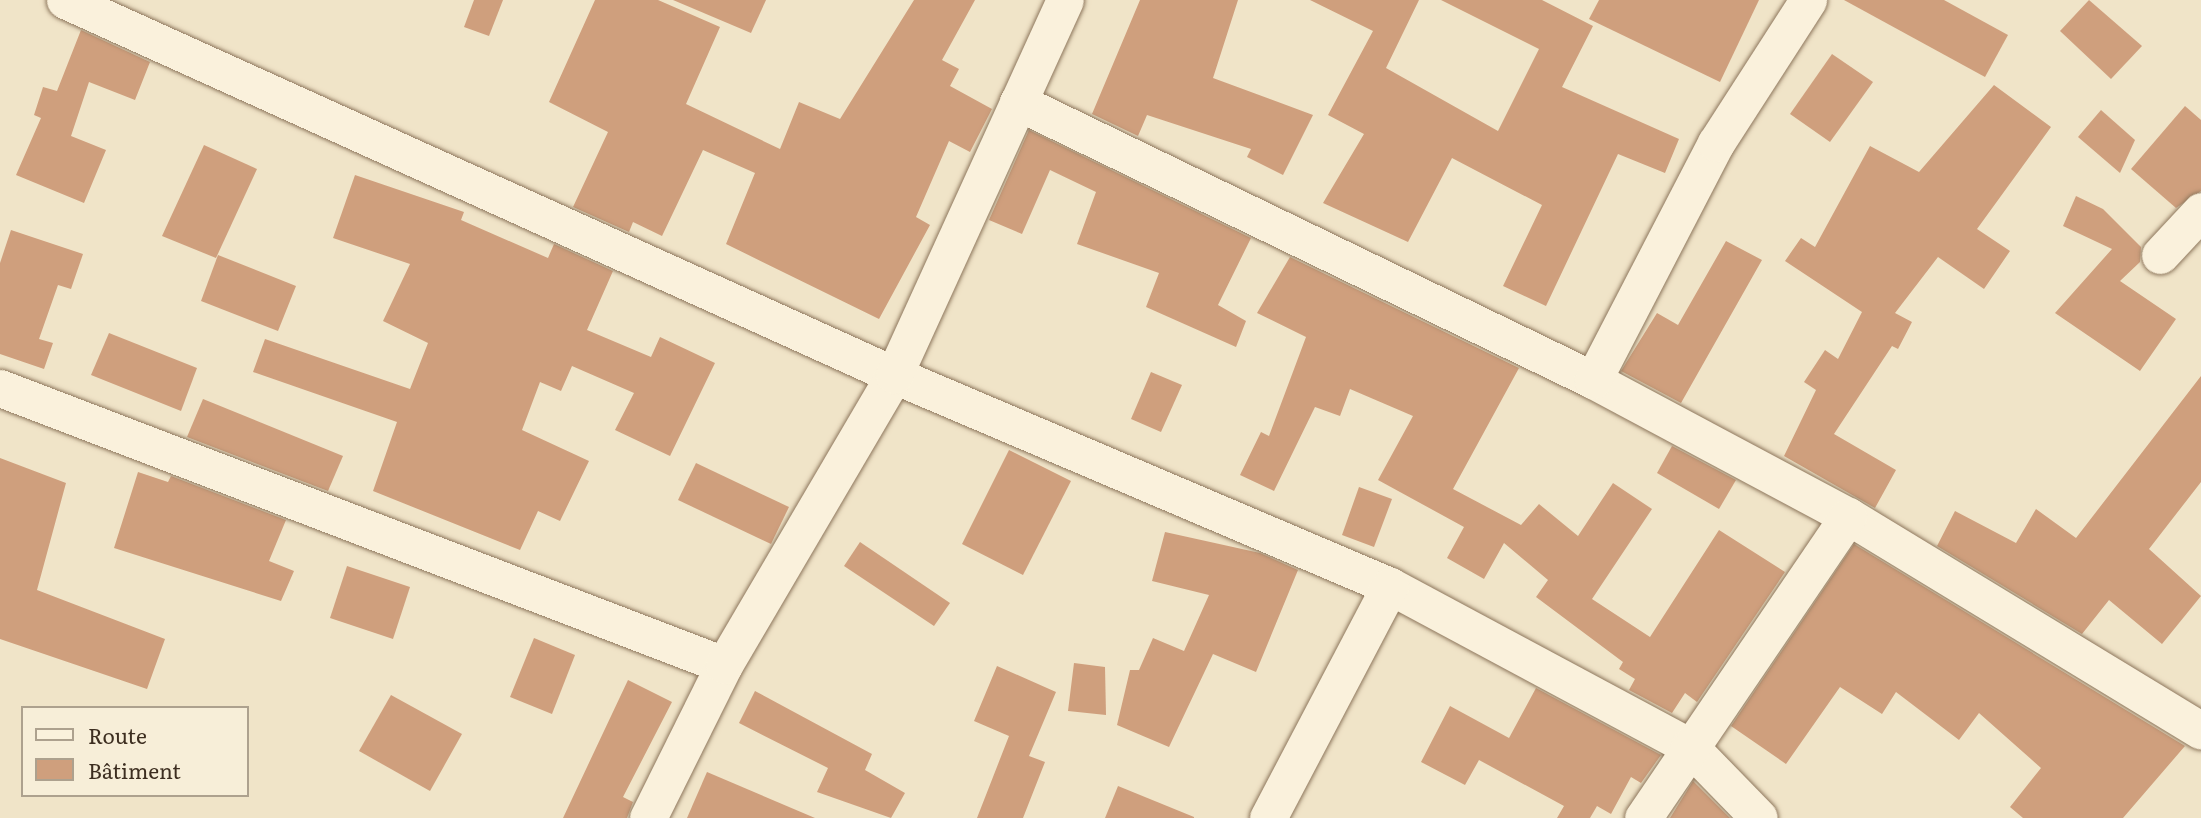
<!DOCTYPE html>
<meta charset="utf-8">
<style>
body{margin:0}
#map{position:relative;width:2201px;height:818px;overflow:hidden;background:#f0e4c8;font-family:Literata,serif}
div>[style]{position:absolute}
.building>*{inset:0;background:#cf9f7d}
.roads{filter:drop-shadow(0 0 2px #8d765c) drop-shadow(0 0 2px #8d765c)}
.minor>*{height:37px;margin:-18.5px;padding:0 18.5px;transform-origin:18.5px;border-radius:18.5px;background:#faf1dc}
span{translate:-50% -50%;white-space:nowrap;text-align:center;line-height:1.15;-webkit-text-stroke:6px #f7eed8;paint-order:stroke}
.legend{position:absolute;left:21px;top:706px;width:228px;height:91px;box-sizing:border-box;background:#f7eed8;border:2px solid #ada18e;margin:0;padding:9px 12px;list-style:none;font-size:21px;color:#3d2e20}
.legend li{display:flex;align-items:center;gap:14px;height:35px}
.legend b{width:35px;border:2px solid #ada18e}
</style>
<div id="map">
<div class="building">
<i style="clip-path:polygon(474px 0,503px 0,489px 36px,464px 27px)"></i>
<i style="clip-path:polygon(595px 0,658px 0,720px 27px,686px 104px,780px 149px,799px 102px,840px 119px,914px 0,975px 0,942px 60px,959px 69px,950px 86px,992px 109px,970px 152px,949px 141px,916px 217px,930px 225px,879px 319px,726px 244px,755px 173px,703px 150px,662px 236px,633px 222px,629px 232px,573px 207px,608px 132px,549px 102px)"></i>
<i style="clip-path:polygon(673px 0,766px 0,751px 33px)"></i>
<i style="clip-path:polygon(1140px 0,1238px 0,1213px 78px,1313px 115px,1283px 175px,1247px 157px,1251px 149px,1147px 115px,1138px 136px,1092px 114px)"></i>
<i style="clip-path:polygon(1310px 0,1419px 0,1386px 68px,1498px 131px,1539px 49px,1441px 0,1542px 0,1593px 26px,1562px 87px,1679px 139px,1665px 173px,1618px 154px,1546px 306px,1503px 286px,1542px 205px,1452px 158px,1408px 242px,1323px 203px,1364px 134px,1328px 115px,1373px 31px)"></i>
<i style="clip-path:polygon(1599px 0,1759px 0,1720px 82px,1589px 19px)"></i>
<i style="clip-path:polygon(1844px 0,1944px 0,2008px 35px,1985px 77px)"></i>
<i style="clip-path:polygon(2089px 0,2142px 46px,2111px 79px,2060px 31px)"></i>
<i style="clip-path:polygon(81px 30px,150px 62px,135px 100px,89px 82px,71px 136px,106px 150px,84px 203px,16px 175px,41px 118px,34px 115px,43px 87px,57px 91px)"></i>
<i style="clip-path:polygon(1832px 54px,1873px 82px,1830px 142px,1790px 114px)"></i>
<i style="clip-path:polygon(1994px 85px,2051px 127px,1977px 229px,2010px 251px,1984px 289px,1938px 257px,1895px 313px,1912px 322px,1898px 349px,1892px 346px,1834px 434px,1896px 470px,1875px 508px,1784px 456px,1816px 390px,1804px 382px,1825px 350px,1838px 359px,1862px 312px,1785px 261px,1801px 238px,1815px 247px,1870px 146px,1919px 172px)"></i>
<i style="clip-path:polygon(2185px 106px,2201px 120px,2201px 191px,2176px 208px,2131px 169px)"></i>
<i style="clip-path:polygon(2101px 110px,2135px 140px,2120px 173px,2078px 137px)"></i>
<i style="clip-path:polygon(1029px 130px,1251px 238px,1218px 305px,1246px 321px,1236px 347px,1146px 307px,1159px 273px,1077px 244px,1096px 192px,1050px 170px,1022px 234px,989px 220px)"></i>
<i style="clip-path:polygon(204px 145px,257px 169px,216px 258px,162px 236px)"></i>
<i style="clip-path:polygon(355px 175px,464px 212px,461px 220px,548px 258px,554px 244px,613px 271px,587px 330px,651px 357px,660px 337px,715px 363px,670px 456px,615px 430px,634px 393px,572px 366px,561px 391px,540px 382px,522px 430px,589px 461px,560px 521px,538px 511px,520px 550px,373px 491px,397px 422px,253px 372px,265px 339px,410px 389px,428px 343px,383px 321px,410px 264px,333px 238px)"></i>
<i style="clip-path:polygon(2076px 196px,2103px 209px,2141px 247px,2140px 262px,2120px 281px,2176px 319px,2140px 371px,2055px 313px,2112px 249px,2063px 226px)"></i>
<i style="clip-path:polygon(11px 230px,83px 254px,71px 289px,58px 285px,39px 339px,53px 343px,44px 369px,0 354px,0 263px)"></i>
<i style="clip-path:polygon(1726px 241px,1762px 260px,1681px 403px,1621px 371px,1657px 313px,1678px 325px)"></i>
<i style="clip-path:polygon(218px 255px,296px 286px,278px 331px,201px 301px)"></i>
<i style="clip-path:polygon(1290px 257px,1519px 368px,1453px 489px,1521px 525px,1539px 504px,1578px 536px,1613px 483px,1652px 509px,1592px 599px,1650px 637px,1719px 530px,1785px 572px,1697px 702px,1685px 693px,1672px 713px,1629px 690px,1635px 679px,1619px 669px,1623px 662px,1536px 597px,1548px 580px,1504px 543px,1484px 579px,1447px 558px,1464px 527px,1378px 480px,1413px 416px,1350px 389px,1340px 416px,1315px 407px,1274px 491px,1240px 475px,1261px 432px,1269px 436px,1306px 337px,1257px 313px)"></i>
<i style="clip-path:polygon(109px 333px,197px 368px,181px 411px,91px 375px)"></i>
<i style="clip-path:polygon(1151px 372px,1182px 385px,1161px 432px,1131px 419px)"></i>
<i style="clip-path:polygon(2201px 376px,2201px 482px,2149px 549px,2201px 596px,2162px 644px,2109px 600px,2082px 634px,1937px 546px,1955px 511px,2016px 543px,2036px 509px,2076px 538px)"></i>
<i style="clip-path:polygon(203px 399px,343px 456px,328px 491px,187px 437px)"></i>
<i style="clip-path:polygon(1672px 446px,1736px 480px,1719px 509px,1657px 473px)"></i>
<i style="clip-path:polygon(1009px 450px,1071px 481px,1023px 575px,962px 544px)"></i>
<i style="clip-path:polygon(0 458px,66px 483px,37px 590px,165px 639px,147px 689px,0 639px)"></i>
<i style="clip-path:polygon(696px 463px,789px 507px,771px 544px,678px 500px)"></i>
<i style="clip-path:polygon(138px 472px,168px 482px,171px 476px,286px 520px,269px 561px,294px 571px,281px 601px,114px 548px)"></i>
<i style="clip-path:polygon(1359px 487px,1392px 499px,1374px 547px,1342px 535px)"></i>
<i style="clip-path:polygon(1165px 532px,1260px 553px,1298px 570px,1256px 672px,1213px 654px,1169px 747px,1117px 725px,1130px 670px,1139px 670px,1153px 638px,1184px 651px,1209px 595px,1152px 581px)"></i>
<i style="clip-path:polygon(860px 542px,950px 603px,934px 626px,844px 566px)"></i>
<i style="clip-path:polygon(1854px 544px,2185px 746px,2123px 818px,2023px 818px,2010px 807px,2041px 768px,1979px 713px,1959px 740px,1896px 692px,1882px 714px,1840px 687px,1786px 764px,1731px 726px)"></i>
<i style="clip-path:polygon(347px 566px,410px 587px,393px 639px,330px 618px)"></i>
<i style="clip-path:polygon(534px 638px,575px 655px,552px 714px,510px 697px)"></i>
<i style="clip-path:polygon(1074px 663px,1105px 667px,1106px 715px,1068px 711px)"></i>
<i style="clip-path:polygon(997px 666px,1056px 692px,1029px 756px,1045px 762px,1023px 818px,977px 818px,1009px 736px,974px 721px)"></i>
<i style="clip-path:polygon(628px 680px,672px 702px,623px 797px,633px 802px,627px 818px,563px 818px)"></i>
<i style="clip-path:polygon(1536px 688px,1661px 755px,1641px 783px,1631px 777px,1611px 814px,1597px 806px,1590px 818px,1557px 818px,1564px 806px,1479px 760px,1465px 785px,1421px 762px,1450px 706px,1509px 738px)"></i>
<i style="clip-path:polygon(755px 691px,872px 754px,865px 770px,905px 793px,891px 818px,817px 792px,828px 768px,739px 723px)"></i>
<i style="clip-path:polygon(391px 695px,462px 734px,430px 791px,359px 751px)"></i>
<i style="clip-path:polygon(707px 772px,815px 818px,687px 818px)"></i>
<i style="clip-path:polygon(1693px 781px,1730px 818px,1670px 818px)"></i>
<i style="clip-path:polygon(1118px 786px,1194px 817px,1194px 818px,1105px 818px)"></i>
</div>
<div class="roads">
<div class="minor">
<i style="left:65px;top:0;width:910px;rotate:24.34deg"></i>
<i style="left:894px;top:375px;width:539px;rotate:23.05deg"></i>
<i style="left:1390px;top:586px;width:339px;rotate:28.2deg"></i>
<i style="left:1689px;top:746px;width:100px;rotate:45.8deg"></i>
<i style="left:1018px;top:102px;width:639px;rotate:25.8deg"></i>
<i style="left:1593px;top:380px;width:289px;rotate:28.1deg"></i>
<i style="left:1848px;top:516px;width:413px;rotate:31.3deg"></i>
<i style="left:2160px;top:255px;width:60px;rotate:-47deg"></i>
<i style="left:1593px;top:380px;width:267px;rotate:-62.6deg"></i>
<i style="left:1716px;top:143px;width:170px;rotate:-57.2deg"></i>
<i style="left:0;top:388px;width:775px;rotate:20.94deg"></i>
<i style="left:648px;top:818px;width:171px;rotate:-63.6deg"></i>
<i style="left:724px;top:665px;width:336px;rotate:-59.6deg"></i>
<i style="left:894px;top:375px;width:412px;rotate:-65.5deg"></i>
<i style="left:1268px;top:818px;width:262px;rotate:-62.3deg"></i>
<i style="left:1643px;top:818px;width:365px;rotate:-55.8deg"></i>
</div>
</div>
<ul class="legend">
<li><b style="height:9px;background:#faf1dc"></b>Route</li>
<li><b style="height:19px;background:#cf9f7d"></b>Bâtiment</li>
</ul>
</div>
